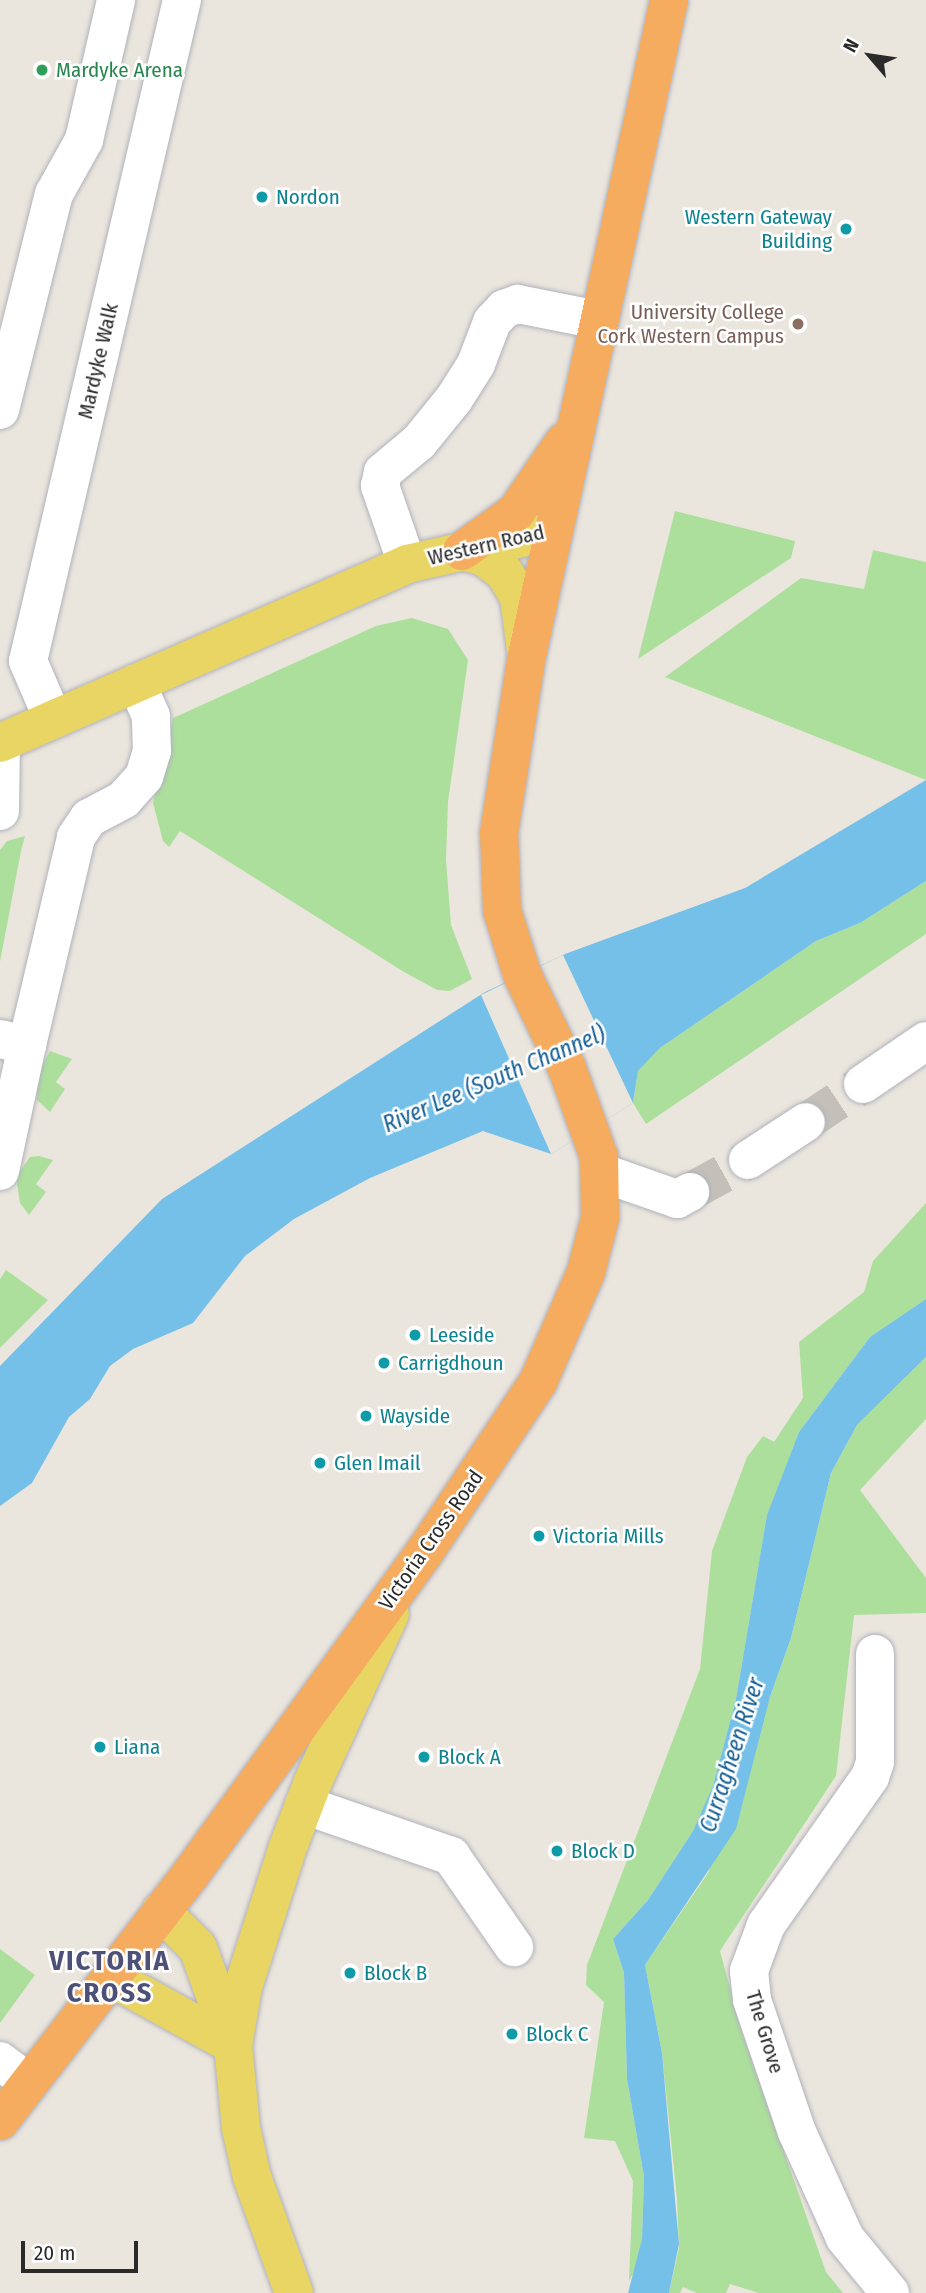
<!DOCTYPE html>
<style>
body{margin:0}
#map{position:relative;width:926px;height:2293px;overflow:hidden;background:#ebe6dd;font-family:"Fira Sans Condensed",sans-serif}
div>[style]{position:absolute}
.green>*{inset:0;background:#addf9c}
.water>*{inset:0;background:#75c0e8}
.pier>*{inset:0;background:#ebe6dd}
.minor-tunnel>*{height:38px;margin-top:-19px;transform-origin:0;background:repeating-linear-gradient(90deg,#c4c0b9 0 38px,transparent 0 57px)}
.roads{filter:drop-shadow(0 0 2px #b0b2bd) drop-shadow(0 0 2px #b0b2bd)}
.minor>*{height:38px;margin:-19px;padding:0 19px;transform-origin:19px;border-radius:19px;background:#fff}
.major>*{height:38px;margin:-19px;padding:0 19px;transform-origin:19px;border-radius:19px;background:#e9d564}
.highway>*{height:38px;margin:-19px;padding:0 19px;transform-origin:19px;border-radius:19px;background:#f5ac5e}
.dots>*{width:19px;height:19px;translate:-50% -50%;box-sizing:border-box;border:4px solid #fff;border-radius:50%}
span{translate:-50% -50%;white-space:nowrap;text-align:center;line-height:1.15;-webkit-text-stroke:5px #fff;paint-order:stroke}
.leisure-label{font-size:21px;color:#27864d}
.left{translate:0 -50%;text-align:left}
.culture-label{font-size:21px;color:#0d838f}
.right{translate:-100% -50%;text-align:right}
.education-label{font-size:21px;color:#785e54}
.street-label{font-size:21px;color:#2a2a2a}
.water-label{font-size:23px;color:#155e94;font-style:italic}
.district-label{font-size:28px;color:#4d5178;font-weight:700;letter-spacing:2px}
.north{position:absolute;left:835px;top:21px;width:70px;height:70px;-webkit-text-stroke:5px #fff;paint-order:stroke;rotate:299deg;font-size:19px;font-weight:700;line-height:28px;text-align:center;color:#2a2a2a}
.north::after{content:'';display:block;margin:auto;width:24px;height:32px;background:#2a2a2a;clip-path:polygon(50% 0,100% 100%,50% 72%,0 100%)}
.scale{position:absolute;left:21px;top:2241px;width:117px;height:32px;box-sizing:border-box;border:4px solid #2a2a2a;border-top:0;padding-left:9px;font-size:21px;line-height:24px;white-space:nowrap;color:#2a2a2a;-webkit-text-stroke:5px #fff;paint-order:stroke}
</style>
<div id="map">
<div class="green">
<i style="clip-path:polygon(675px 511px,795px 541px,791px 558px,638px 659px)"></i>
<i style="clip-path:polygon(873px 550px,926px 562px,926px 780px,665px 677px,801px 578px,864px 589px)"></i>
<i style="clip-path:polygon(412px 618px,448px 629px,468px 660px,448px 802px,446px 860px,451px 925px,472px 979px,450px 991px,437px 990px,404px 972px,180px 831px,169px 847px,163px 841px,153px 803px,173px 718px,376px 626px)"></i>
<i style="clip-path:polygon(25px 836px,21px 851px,0 962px,0 850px,7px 841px)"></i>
<i style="clip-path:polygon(926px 881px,926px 934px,646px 1124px,633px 1103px,638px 1071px,660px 1048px,816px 941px,860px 923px)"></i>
<i style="clip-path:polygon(50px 1051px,72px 1059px,56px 1082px,65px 1089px,50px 1112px,37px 1100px,37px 1087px,39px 1071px)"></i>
<i style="clip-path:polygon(39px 1156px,53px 1160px,36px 1184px,46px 1192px,29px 1215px,20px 1203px,16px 1177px,30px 1157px)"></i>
<i style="clip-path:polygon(926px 1203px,926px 1299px,870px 1337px,799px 1432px,767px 1516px,736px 1699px,712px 1790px,693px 1831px,648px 1900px,613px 1939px,624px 1973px,627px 2079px,644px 2177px,642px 2239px,637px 2267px,629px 2281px,633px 2181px,615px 2141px,584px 2138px,604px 2002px,586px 1985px,587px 1965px,700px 1669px,712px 1551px,747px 1457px,763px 1436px,774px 1442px,803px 1398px,799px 1342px,864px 1292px,873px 1261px)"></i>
<i style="clip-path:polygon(6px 1270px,48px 1300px,0 1348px,0 1279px)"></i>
<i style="clip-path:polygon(926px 1357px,926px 1419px,860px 1490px,926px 1578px,926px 1613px,854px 1615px,836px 1776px,720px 1951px,742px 2032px,826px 2272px,843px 2293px,759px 2293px,730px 2284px,726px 2293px,697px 2293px,683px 2287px,680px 2293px,669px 2293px,679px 2248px,677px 2199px,662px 2053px,645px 1965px,708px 1873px,791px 1638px,831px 1473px,857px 1425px)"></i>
<i style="clip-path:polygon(0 1949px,35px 1975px,0 2023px)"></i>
</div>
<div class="water">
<i style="clip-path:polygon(926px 780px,926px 881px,860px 923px,816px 941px,660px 1048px,638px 1071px,633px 1103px,551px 1154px,483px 1131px,370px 1178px,294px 1219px,245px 1256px,193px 1323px,133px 1349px,110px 1366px,90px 1399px,69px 1417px,32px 1483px,0 1506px,0 1366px,162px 1199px,485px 992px,565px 954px,745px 888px)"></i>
<i style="clip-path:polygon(926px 1299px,926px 1357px,857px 1425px,831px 1473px,791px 1638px,770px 1697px,736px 1829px,645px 1965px,662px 2053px,679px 2244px,669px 2293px,628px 2293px,642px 2239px,644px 2177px,627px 2079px,624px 1973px,613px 1939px,648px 1900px,693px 1831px,713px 1786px,736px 1699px,767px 1515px,799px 1432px,870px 1337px)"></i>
</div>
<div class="pier">
<i style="clip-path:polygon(563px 955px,633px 1103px,551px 1154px,481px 995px)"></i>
</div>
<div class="minor-tunnel">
<i style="left:806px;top:1122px;width:69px;rotate:-33.7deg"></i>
<i style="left:690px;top:1192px;width:66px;rotate:-28.9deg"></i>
</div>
<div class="roads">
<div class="minor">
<i style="left:0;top:410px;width:223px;rotate:-76deg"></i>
<i style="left:54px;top:194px;width:62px;rotate:-60.9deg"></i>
<i style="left:84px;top:140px;width:144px;rotate:-77.1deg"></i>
<i style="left:407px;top:564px;width:83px;rotate:-109.1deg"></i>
<i style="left:380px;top:486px;width:14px;rotate:-78deg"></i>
<i style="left:383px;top:472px;width:47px;rotate:-39.8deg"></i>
<i style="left:419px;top:442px;width:55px;rotate:-50.9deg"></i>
<i style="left:454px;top:399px;width:41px;rotate:-57.8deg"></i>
<i style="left:476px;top:364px;width:45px;rotate:-69.1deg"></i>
<i style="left:492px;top:322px;width:18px;rotate:-47deg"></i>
<i style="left:504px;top:309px;width:15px;rotate:-20deg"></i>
<i style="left:518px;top:304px;width:83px;rotate:11.2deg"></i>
<i style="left:53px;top:719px;width:63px;rotate:-113.3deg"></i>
<i style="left:28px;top:661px;width:679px;rotate:-76.89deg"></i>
<i style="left:0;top:811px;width:68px;rotate:-89.2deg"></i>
<i style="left:0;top:1039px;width:28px;rotate:13deg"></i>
<i style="left:27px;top:1045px;width:214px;rotate:-76.7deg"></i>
<i style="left:76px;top:837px;width:23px;rotate:-56deg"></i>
<i style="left:89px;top:818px;width:40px;rotate:-28deg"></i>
<i style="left:124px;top:799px;width:30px;rotate:-48deg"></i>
<i style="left:144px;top:777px;width:27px;rotate:-73deg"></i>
<i style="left:152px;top:751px;width:35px;rotate:-92deg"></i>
<i style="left:151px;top:716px;width:36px;rotate:-114deg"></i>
<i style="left:863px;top:1084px;width:76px;rotate:-34.3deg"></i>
<i style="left:748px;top:1160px;width:69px;rotate:-33.2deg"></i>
<i style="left:0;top:1171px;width:129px;rotate:-77.9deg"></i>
<i style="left:600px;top:1172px;width:82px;rotate:19.3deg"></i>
<i style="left:677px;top:1199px;width:15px;rotate:-28deg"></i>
<i style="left:875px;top:1654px;width:108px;rotate:90deg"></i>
<i style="left:875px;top:1762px;width:16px;rotate:108deg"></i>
<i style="left:870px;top:1777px;width:181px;rotate:125.1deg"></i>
<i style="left:766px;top:1925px;width:49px;rotate:110.3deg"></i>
<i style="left:749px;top:1971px;width:29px;rotate:84deg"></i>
<i style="left:752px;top:2000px;width:139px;rotate:71.2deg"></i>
<i style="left:797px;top:2132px;width:116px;rotate:65.6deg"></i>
<i style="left:845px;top:2238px;width:71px;rotate:50.7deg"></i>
<i style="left:304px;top:1805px;width:156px;rotate:19.1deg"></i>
<i style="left:451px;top:1856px;width:111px;rotate:55.3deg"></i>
<i style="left:0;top:2061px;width:36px;rotate:37deg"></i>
</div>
<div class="major">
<i style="left:462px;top:551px;width:23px;rotate:15deg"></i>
<i style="left:484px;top:557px;width:25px;rotate:37deg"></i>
<i style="left:504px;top:572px;width:29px;rotate:59deg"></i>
<i style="left:519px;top:597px;width:53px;rotate:82.5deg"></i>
<i style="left:0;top:743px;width:445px;rotate:-23.7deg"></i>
<i style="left:407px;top:564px;width:150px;rotate:-12.7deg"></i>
<i style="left:161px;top:1911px;width:52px;rotate:45deg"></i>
<i style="left:198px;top:1948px;width:103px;rotate:70.2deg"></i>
<i style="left:233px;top:2045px;width:83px;rotate:84.5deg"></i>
<i style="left:241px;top:2128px;width:50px;rotate:77.3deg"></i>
<i style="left:252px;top:2177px;width:123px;rotate:70.1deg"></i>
<i style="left:110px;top:1977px;width:141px;rotate:28.9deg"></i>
<i style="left:233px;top:2045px;width:59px;rotate:-80.2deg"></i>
<i style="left:243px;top:1987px;width:147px;rotate:-72.2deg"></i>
<i style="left:288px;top:1847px;width:67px;rotate:-69.1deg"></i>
<i style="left:312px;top:1784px;width:187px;rotate:-65.4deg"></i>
</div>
<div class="highway">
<i style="left:462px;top:551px;width:67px;rotate:-35.8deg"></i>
<i style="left:516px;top:512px;width:85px;rotate:-55.6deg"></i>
<i style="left:0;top:2121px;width:311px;rotate:-52.3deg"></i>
<i style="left:190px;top:1875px;width:398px;rotate:-54deg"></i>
<i style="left:424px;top:1553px;width:206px;rotate:-56.3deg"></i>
<i style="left:538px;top:1382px;width:120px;rotate:-66.4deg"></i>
<i style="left:586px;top:1272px;width:56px;rotate:-75.5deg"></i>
<i style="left:600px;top:1218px;width:61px;rotate:-90.9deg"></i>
<i style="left:599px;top:1157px;width:95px;rotate:-109.8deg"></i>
<i style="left:567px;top:1068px;width:104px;rotate:-115.6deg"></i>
<i style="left:522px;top:974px;width:67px;rotate:-107.4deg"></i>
<i style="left:502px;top:910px;width:77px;rotate:-92.2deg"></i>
<i style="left:499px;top:833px;width:175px;rotate:-81.1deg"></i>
<i style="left:526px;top:660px;width:675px;rotate:-77.77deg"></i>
</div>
</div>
<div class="dots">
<i style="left:42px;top:70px;background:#2e9e5b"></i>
<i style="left:262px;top:197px;background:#0f9aa8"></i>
<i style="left:846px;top:229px;background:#0f9aa8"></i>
<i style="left:798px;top:324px;background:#8d6e63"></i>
<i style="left:415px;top:1335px;background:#0f9aa8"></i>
<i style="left:384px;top:1363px;background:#0f9aa8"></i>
<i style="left:366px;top:1416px;background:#0f9aa8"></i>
<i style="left:320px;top:1463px;background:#0f9aa8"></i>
<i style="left:539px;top:1536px;background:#0f9aa8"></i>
<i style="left:100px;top:1747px;background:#0f9aa8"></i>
<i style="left:424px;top:1757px;background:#0f9aa8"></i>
<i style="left:557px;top:1851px;background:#0f9aa8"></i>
<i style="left:350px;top:1973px;background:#0f9aa8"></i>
<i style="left:512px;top:2034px;background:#0f9aa8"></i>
</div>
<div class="leisure-label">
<span class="left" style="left:56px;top:70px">Mardyke Arena</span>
</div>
<div class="culture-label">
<span class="left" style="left:276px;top:197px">Nordon</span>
<span class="right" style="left:832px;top:229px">Western Gateway<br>Building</span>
<span class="left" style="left:429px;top:1335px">Leeside</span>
<span class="left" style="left:398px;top:1363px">Carrigdhoun</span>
<span class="left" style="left:380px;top:1416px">Wayside</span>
<span class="left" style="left:334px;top:1463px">Glen Imail</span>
<span class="left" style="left:553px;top:1536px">Victoria Mills</span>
<span class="left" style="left:114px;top:1747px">Liana</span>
<span class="left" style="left:438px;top:1757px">Block A</span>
<span class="left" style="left:571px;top:1851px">Block D</span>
<span class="left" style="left:364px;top:1973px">Block B</span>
<span class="left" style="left:526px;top:2034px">Block C</span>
</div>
<div class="education-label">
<span class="right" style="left:784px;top:324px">University College<br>Cork Western Campus</span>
</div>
<div class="street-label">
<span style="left:98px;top:361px;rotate:-77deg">Mardyke Walk</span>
<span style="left:486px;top:545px;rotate:-13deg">Western Road</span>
<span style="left:431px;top:1540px;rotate:-55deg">Victoria Cross Road</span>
<span style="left:765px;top:2032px;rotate:73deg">The Grove</span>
</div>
<div class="water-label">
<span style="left:494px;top:1079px;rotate:-23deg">River Lee (South Channel)</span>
<span style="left:732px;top:1755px;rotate:-72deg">Curragheen River</span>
</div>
<div class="district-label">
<span style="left:110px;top:1977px">VICTORIA<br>CROSS</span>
</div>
<div class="north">N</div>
<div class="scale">20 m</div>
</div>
